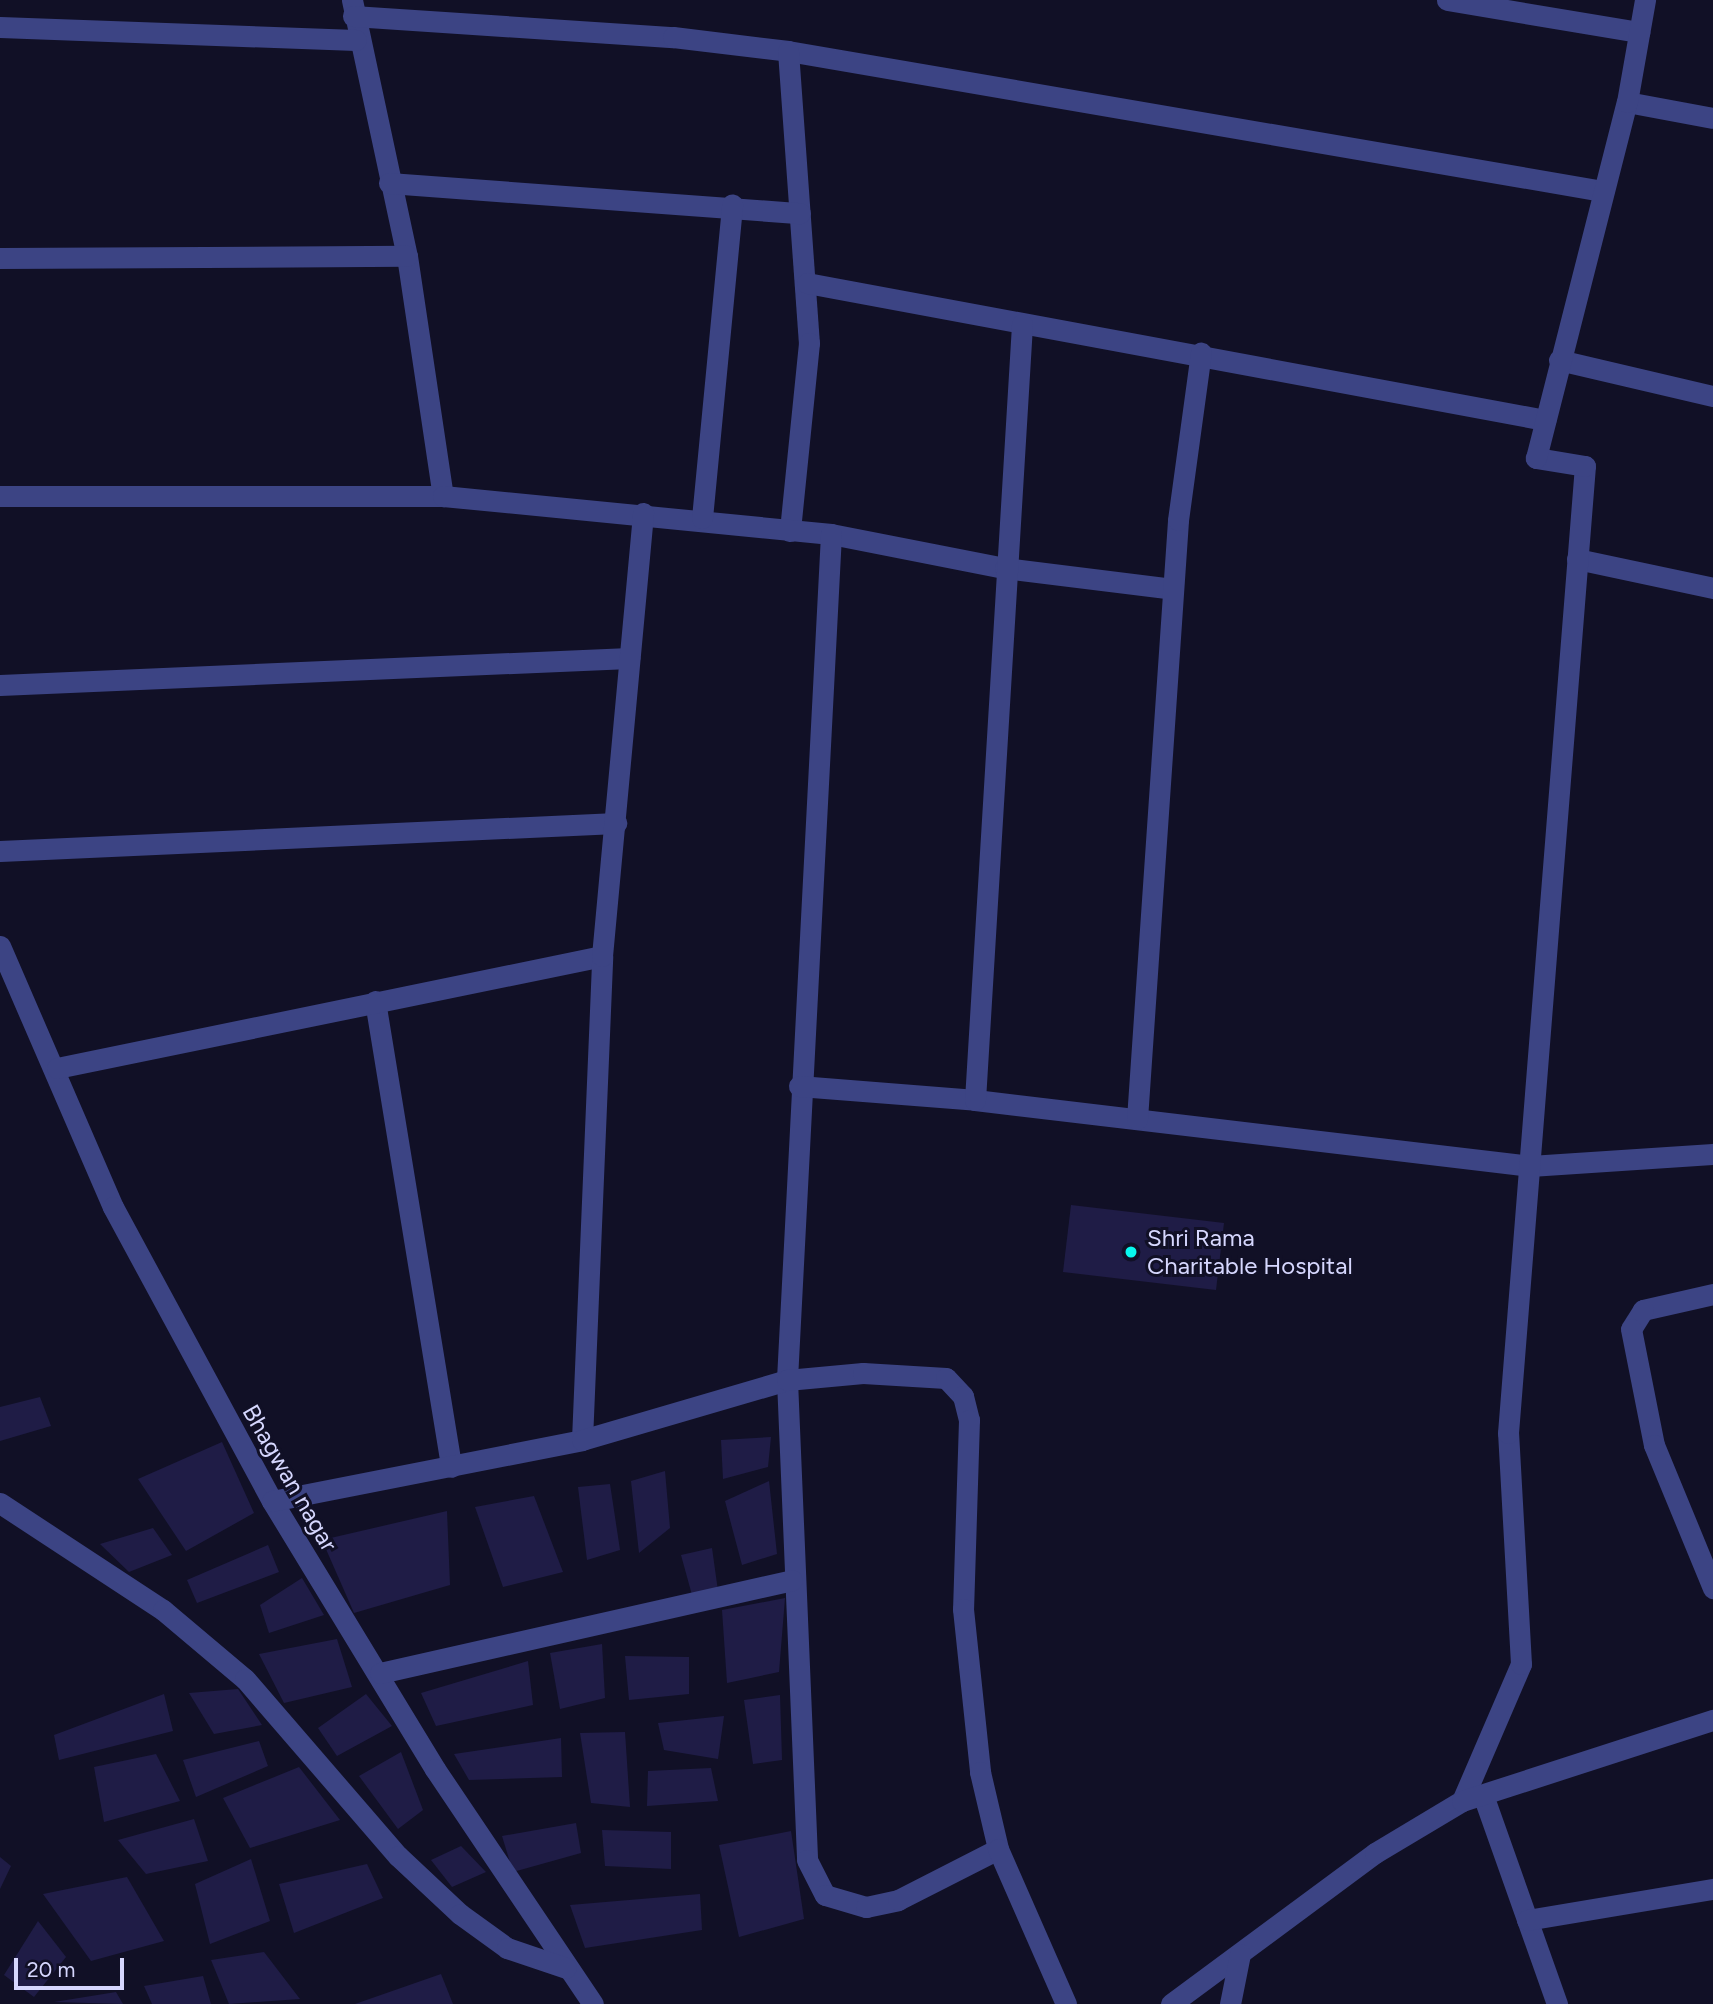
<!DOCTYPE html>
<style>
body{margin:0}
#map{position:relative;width:1713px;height:2004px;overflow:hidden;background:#111026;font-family:Figtree,sans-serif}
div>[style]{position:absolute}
.building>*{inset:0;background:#1f1c46}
.minor>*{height:21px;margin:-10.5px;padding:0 10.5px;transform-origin:10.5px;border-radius:10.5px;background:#3c4484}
.dots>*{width:19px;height:19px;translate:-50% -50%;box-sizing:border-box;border:4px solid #111026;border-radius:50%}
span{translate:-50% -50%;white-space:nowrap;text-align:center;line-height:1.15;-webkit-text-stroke:6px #111026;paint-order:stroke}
.poi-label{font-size:24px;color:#d6d7fe}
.left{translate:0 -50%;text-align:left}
.street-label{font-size:24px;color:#d6d7fe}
.scale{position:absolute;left:14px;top:1958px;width:110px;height:32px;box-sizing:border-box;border:4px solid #d6d7fe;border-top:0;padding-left:9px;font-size:21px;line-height:24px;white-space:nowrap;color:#d6d7fe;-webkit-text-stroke:5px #111026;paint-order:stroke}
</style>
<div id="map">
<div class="building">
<i style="clip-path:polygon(1071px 1205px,1224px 1223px,1216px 1290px,1063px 1272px)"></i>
<i style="clip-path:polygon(40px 1397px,51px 1426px,0 1441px,0 1407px)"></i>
<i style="clip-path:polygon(771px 1437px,768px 1467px,723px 1479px,721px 1440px)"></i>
<i style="clip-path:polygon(222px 1442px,254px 1513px,186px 1551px,138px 1479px)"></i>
<i style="clip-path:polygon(665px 1471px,670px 1528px,639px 1553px,631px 1481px)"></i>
<i style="clip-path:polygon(769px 1481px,777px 1554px,742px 1565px,725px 1501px)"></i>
<i style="clip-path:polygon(610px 1484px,620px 1550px,587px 1560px,578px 1487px)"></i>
<i style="clip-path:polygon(534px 1496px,563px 1572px,503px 1587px,475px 1507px)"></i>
<i style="clip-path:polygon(447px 1511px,450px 1585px,354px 1613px,322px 1540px)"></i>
<i style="clip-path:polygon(153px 1528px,172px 1555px,129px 1572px,100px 1544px)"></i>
<i style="clip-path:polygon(268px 1545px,279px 1572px,197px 1603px,187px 1580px)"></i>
<i style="clip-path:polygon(712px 1548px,718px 1591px,692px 1595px,681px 1555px)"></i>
<i style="clip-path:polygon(302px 1578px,324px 1615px,269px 1633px,260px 1605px)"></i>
<i style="clip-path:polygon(785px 1598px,779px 1672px,727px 1683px,722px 1610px)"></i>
<i style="clip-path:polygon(337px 1639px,352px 1687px,284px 1703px,259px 1654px)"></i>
<i style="clip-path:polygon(602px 1644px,605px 1698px,560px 1709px,550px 1653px)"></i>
<i style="clip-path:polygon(625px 1656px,689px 1657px,689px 1694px,629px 1700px)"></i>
<i style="clip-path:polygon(528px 1661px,533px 1705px,436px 1726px,421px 1693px)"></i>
<i style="clip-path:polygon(238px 1689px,262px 1725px,214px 1734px,189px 1693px)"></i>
<i style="clip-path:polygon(164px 1694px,173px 1731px,59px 1760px,54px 1735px)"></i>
<i style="clip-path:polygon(366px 1694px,392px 1726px,337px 1756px,318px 1728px)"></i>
<i style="clip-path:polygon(780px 1695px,782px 1760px,753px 1764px,744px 1700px)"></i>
<i style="clip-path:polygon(724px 1716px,718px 1759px,664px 1750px,658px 1723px)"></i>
<i style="clip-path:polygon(625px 1732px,630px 1807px,591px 1803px,580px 1733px)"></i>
<i style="clip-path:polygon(561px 1738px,562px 1777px,469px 1780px,454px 1754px)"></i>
<i style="clip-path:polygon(259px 1741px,268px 1766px,196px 1797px,183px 1760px)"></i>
<i style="clip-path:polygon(401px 1752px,423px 1810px,398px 1829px,359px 1776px)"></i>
<i style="clip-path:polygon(156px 1754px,180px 1801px,104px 1822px,94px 1767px)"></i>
<i style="clip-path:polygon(299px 1767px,340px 1820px,250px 1848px,223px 1798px)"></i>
<i style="clip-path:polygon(711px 1768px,718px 1801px,647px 1806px,648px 1771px)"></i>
<i style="clip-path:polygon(194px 1819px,208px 1861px,146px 1874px,118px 1840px)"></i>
<i style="clip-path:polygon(576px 1823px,581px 1853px,513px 1872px,502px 1836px)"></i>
<i style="clip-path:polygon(602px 1830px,671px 1832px,671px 1869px,605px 1866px)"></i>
<i style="clip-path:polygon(791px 1831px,804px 1919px,739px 1937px,719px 1845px)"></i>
<i style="clip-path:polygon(461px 1846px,486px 1872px,452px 1887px,431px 1860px)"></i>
<i style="clip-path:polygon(0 1857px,11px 1866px,0 1889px)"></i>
<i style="clip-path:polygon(251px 1859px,270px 1921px,210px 1944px,195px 1884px)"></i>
<i style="clip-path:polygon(367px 1864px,383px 1898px,294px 1933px,279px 1884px)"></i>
<i style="clip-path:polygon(127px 1877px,164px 1941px,91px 1961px,43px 1894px)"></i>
<i style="clip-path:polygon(700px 1894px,702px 1930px,585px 1948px,570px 1905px)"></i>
<i style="clip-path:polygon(38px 1921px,66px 1957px,34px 1997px,4px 1975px)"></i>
<i style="clip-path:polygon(264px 1952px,300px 1999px,229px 2004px,211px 1960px)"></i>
<i style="clip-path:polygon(441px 1974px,453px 2004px,355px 2004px)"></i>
<i style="clip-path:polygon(203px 1976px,211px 2004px,152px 2004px,144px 1986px)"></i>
<i style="clip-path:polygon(116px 1992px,123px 2004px,54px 2002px)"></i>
</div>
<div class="minor">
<i style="left:352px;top:0;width:262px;rotate:77.9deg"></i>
<i style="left:407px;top:256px;width:243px;rotate:81.5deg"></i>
<i style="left:1447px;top:0;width:195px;rotate:9.5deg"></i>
<i style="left:353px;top:16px;width:321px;rotate:3.8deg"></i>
<i style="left:673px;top:37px;width:116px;rotate:6.9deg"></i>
<i style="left:788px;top:51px;width:827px;rotate:9.75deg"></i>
<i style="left:0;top:27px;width:356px;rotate:2.1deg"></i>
<i style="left:788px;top:51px;width:293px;rotate:85.9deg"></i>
<i style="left:809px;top:343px;width:189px;rotate:95.8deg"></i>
<i style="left:1627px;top:102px;width:87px;rotate:10.5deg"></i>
<i style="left:389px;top:183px;width:412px;rotate:4.2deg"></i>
<i style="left:0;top:258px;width:407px;rotate:-0.3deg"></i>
<i style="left:807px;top:283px;width:751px;rotate:10.52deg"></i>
<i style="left:1559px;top:360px;width:158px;rotate:13.2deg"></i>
<i style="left:0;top:496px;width:443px"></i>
<i style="left:443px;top:496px;width:390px;rotate:5.6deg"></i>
<i style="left:831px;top:534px;width:177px;rotate:11.1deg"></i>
<i style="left:1005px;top:568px;width:169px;rotate:7.1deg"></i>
<i style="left:702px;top:518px;width:315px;rotate:-84.5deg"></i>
<i style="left:831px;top:534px;width:847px;rotate:92.98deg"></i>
<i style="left:787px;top:1380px;width:480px;rotate:87.6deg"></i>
<i style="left:807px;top:1860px;width:39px;rotate:63deg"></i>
<i style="left:825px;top:1895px;width:43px;rotate:16.3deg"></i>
<i style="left:866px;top:1907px;width:33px;rotate:-12deg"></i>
<i style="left:898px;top:1900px;width:112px;rotate:-27deg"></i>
<i style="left:1577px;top:559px;width:139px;rotate:12deg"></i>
<i style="left:0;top:685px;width:630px;rotate:-2.46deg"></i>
<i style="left:0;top:851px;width:617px;rotate:-2.6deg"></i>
<i style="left:0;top:946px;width:284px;rotate:66.6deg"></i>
<i style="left:113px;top:1207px;width:334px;rotate:61.6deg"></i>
<i style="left:272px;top:1501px;width:314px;rotate:58.7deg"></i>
<i style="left:435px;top:1769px;width:283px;rotate:56.1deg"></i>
<i style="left:375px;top:1001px;width:472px;rotate:80.7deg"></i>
<i style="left:57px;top:1068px;width:556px;rotate:-11.61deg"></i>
<i style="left:799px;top:1086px;width:177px;rotate:4.5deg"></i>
<i style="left:975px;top:1100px;width:559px;rotate:6.78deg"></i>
<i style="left:1530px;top:1166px;width:183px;rotate:-3.8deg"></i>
<i style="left:975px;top:1100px;width:777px;rotate:-86.53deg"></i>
<i style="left:1137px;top:1119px;width:600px;rotate:-86.08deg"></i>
<i style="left:1178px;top:520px;width:169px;rotate:-82.2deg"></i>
<i style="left:1713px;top:1294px;width:72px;rotate:167.1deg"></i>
<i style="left:1643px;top:1310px;width:22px;rotate:122deg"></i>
<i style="left:1631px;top:1329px;width:118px;rotate:78.8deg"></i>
<i style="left:1654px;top:1445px;width:155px;rotate:67.6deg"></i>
<i style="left:582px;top:1440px;width:484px;rotate:-87.6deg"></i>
<i style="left:602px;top:956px;width:445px;rotate:-84.7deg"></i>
<i style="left:272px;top:1501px;width:316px;rotate:-11.1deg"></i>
<i style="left:582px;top:1440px;width:214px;rotate:-16.3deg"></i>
<i style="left:787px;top:1380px;width:76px;rotate:-5.3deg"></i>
<i style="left:863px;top:1373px;width:83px;rotate:3.4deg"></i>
<i style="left:946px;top:1378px;width:25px;rotate:47deg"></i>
<i style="left:963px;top:1396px;width:25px;rotate:76deg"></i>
<i style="left:969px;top:1420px;width:189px;rotate:91.8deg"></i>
<i style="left:963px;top:1609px;width:164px;rotate:84deg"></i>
<i style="left:980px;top:1772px;width:79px;rotate:76.8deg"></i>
<i style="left:998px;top:1849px;width:169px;rotate:66.3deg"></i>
<i style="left:0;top:1503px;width:195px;rotate:33.3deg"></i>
<i style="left:163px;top:1610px;width:107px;rotate:40.1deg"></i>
<i style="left:245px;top:1679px;width:234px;rotate:49.2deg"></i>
<i style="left:398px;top:1856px;width:85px;rotate:43.1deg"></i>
<i style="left:460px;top:1914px;width:58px;rotate:35.9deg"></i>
<i style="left:507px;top:1948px;width:62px;rotate:18.7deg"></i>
<i style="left:380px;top:1673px;width:422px;rotate:-12.7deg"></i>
<i style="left:1483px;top:1795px;width:222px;rotate:70.5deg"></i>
<i style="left:1462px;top:1801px;width:149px;rotate:-66.7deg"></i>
<i style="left:1521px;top:1664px;width:231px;rotate:-93.2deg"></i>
<i style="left:1508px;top:1433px;width:970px;rotate:-85.45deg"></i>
<i style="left:1585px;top:466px;width:50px;rotate:-170.7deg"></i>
<i style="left:1536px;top:458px;width:367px;rotate:-75.7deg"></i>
<i style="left:1627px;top:102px;width:104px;rotate:-80deg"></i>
<i style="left:1527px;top:1920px;width:189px;rotate:-9.5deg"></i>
<i style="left:1171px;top:2004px;width:254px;rotate:-36.5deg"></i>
<i style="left:1375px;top:1853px;width:101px;rotate:-30.9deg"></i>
<i style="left:1462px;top:1801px;width:264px;rotate:-17.9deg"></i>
<i style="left:1230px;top:2004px;width:51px;rotate:-78.7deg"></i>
</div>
<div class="dots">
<i style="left:1131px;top:1252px;background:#08f8ee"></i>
</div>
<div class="poi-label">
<span class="left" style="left:1147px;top:1252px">Shri Rama<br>Charitable Hospital</span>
</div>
<div class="street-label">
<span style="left:290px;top:1478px;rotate:60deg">Bhagwan nagar</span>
</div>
<div class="scale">20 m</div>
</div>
